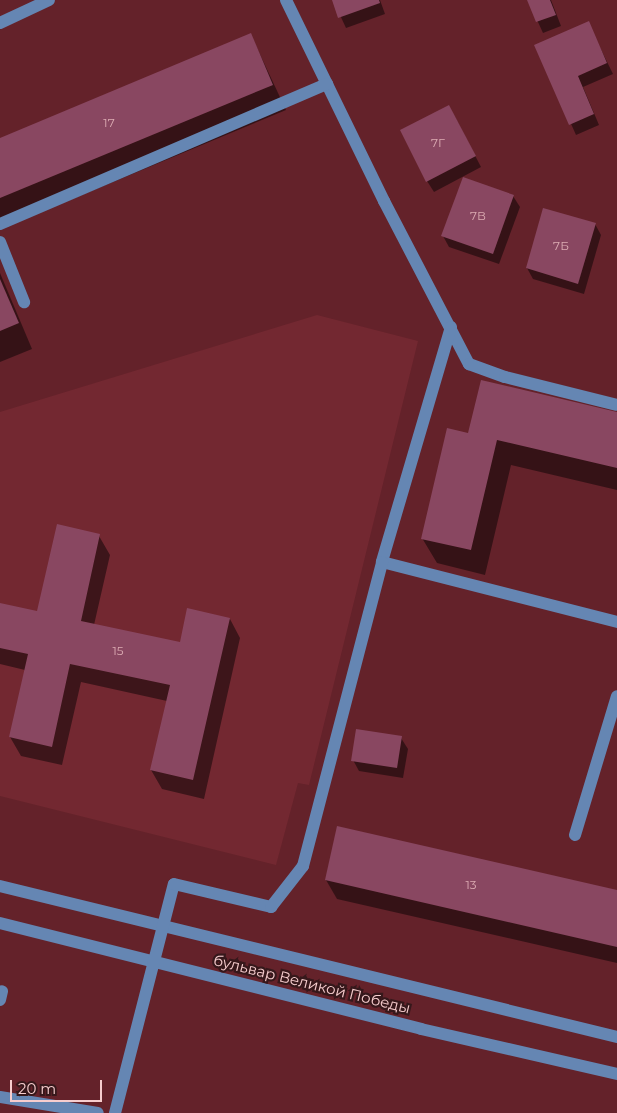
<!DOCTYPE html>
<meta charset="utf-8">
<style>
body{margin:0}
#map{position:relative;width:617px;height:1113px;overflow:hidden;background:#64222a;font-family:Montserrat,sans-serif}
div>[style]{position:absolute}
.built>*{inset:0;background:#732831}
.shadow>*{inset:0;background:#0007}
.building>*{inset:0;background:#894761}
.minor>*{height:12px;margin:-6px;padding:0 6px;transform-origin:6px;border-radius:6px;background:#6586b3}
span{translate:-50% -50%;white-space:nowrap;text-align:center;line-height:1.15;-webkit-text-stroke:4.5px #36181b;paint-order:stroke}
.number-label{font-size:12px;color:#dcacb3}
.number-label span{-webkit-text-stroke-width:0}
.street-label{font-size:15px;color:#f7cdce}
.scale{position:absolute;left:10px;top:1080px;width:92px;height:22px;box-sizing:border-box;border:2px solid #f7cdce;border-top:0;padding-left:6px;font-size:15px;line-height:18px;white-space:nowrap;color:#f7cdce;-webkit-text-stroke:4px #36181b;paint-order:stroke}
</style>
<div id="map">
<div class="built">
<i style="clip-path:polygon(317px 315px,418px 341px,309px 785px,298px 783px,276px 865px,0 796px,0 412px)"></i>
</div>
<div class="shadow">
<i style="clip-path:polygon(333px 0,380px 0,385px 14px,346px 28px)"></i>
<i style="clip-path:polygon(528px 0,551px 0,561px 26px,543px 33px)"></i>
<i style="clip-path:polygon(588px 23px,613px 74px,583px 87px,599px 125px,576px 135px,536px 45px)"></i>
<i style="clip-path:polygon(251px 35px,286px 110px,0 229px,0 140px)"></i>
<i style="clip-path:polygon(455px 117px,481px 167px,434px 192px,427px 181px)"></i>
<i style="clip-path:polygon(513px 196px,520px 207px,499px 264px,449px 247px,443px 236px)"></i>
<i style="clip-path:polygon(595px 224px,601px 235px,584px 294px,533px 279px,527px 268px)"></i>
<i style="clip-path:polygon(0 273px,32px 349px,0 362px)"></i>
<i style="clip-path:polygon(617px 414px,617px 490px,511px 465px,485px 575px,437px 563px,422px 538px,469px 434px)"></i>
<i style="clip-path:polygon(99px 536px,110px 555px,94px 625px,180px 644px,230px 619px,240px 638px,204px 799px,162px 789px,151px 770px,167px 701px,81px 682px,62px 765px,21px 756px,10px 737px,25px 670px,0 664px,0 604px,38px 613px)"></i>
<i style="clip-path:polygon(401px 738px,408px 749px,403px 778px,359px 771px,353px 760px)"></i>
<i style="clip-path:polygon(326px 880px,617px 891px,617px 963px,337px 899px)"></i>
</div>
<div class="building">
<i style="clip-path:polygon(332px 0,379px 0,380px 3px,338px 18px)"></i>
<i style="clip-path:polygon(527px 0,550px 0,556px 15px,536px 22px)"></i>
<i style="clip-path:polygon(589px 21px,607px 63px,578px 76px,594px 114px,569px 125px,534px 45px)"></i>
<i style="clip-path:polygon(251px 33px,273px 85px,0 198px,0 138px)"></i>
<i style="clip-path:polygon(449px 105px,476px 156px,426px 182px,400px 130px)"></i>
<i style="clip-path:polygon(463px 177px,514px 195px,493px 254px,441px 236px)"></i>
<i style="clip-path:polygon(543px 208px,596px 223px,578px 284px,526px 268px)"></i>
<i style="clip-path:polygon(0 279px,19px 323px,0 331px)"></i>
<i style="clip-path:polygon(481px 380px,617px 412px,617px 468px,497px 440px,471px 550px,421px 539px,447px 428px,468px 433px)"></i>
<i style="clip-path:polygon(57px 524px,100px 534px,81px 621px,180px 642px,187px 608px,230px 618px,193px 780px,150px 770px,170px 685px,70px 664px,52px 747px,9px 737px,28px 654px,0 648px,0 603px,37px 611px)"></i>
<i style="clip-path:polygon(356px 729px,402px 736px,397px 768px,351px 761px)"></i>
<i style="clip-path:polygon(337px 826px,617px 890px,617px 947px,325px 880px)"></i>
</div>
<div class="minor">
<i style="left:286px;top:0;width:224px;rotate:64deg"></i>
<i style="left:384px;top:201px;width:184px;rotate:62.5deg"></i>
<i style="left:469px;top:364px;width:38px;rotate:20deg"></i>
<i style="left:505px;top:377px;width:115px;rotate:14deg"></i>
<i style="left:0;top:23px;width:54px;rotate:-25.1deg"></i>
<i style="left:0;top:224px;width:356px;rotate:-23.2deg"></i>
<i style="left:0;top:242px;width:65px;rotate:68.2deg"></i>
<i style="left:451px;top:327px;width:245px;rotate:106.4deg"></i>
<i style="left:382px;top:562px;width:243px;rotate:14.3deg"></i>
<i style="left:575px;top:835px;width:145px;rotate:-73.2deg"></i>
<i style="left:0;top:886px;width:635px;rotate:13.75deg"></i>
<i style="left:0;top:923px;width:434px;rotate:14.1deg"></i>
<i style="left:421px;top:1029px;width:201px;rotate:12.9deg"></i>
<i style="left:0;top:1000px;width:9px;rotate:-77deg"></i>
<i style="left:0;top:1097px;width:99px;rotate:9.3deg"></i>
<i style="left:115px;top:1113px;width:236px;rotate:-75.6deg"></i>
<i style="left:174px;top:884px;width:100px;rotate:13.3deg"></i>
<i style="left:271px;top:907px;width:52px;rotate:-52deg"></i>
<i style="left:303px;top:866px;width:314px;rotate:-75.4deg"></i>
</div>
<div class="number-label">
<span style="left:109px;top:123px">17</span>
<span style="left:438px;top:143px">7Г</span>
<span style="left:478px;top:216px">7В</span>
<span style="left:561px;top:246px">7Б</span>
<span style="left:118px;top:651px">15</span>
<span style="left:471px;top:885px">13</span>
</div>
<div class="street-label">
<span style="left:312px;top:984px;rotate:14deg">бульвар Великой Победы</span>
</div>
<div class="scale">20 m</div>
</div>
